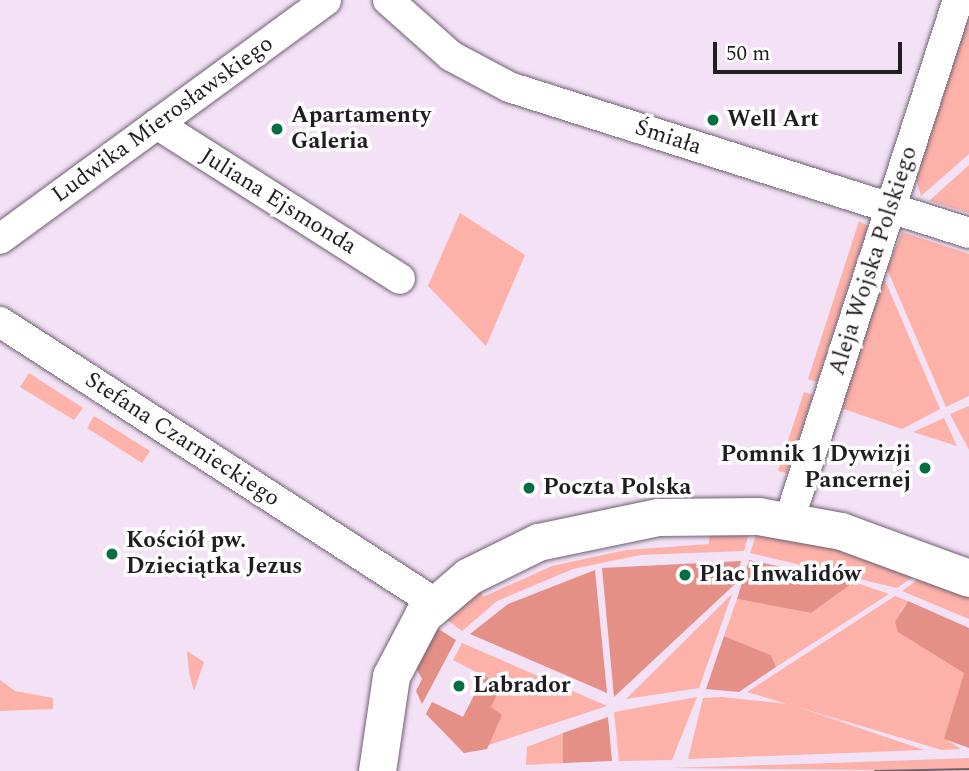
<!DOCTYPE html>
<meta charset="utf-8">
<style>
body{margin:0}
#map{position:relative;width:969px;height:771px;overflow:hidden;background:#f3e2f6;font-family:Spectral,serif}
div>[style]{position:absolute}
.green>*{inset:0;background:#fcb1a9}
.forest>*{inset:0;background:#e49087}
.roads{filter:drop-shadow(0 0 2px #6f6071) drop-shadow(0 0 2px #6f6071)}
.minor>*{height:30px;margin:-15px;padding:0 15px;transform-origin:15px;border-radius:15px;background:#fff}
.tertiary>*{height:37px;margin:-18.5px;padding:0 18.5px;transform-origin:18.5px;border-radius:18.5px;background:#fff}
.tram>*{height:2px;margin:-1px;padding:0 1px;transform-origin:1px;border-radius:1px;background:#6e6470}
.dots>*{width:19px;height:19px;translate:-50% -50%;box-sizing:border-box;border:4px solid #fff;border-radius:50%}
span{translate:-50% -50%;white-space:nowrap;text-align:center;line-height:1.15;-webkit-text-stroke:7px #fff;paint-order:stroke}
.poi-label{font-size:23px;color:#221c23;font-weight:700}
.left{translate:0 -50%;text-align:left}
.right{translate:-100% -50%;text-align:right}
.street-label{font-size:23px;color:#221c23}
.scale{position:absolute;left:713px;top:42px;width:189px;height:32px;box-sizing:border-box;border:4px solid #221c23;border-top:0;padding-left:9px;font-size:21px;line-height:24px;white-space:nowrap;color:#221c23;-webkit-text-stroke:5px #fff;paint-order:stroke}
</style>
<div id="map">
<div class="green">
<i style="clip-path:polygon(969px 16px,969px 154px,921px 196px,916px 179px)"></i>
<i style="clip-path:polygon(969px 165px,969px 213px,929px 201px)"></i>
<i style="clip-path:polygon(460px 213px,525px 255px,486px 346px,428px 286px)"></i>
<i style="clip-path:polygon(859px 221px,868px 226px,817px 382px,808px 379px)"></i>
<i style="clip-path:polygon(902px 232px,969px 254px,969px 396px,946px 407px,887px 269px)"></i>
<i style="clip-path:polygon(884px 278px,940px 409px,902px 429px,841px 408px)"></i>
<i style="clip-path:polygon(29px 373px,83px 408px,74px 420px,20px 387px)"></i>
<i style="clip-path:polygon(804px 392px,813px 395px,787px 473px,778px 471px)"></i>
<i style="clip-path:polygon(969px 406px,969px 450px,950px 414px)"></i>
<i style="clip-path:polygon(94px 416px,150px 451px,142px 463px,87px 428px)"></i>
<i style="clip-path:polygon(944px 418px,957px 446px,913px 432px)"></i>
<i style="clip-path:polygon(710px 522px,751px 525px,744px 551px,640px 555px,573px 569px,497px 601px,462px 631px,439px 614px,477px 581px,483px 597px,552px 566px,626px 550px,709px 544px)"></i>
<i style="clip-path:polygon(759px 526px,926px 568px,897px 588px,750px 553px)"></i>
<i style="clip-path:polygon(931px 570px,969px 586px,969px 619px,902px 591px)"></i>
<i style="clip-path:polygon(854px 582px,889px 594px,776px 667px,771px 655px,724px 636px,737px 599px,811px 613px)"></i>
<i style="clip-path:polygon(732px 594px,699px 688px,626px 699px)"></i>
<i style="clip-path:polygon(895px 596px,908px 601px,900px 611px,964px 673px,945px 739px,961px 749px,942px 750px,747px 692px)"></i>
<i style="clip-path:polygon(462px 643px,607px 706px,464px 753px,426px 714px,432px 702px,463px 717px,484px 676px,453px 660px)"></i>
<i style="clip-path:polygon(187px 651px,204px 662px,194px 691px,189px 673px)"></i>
<i style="clip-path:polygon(0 680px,15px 691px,53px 698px,53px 709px,0 711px)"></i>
<i style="clip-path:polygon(697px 697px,672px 760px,619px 761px,614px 712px)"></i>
<i style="clip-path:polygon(722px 697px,789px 704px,924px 750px,688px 759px,703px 698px)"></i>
<i style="clip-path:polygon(563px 733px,563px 763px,526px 765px,527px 747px)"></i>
<i style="clip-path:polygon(969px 758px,969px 771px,670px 768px,832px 763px)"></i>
</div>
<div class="forest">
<i style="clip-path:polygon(749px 560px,854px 582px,811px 613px,737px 599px)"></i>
<i style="clip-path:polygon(741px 561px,735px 584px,614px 697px,602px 568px)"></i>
<i style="clip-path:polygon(595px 570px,607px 693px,470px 634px,508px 604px)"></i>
<i style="clip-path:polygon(908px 601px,969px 628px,969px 748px,944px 739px,964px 673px,898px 632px,895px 622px)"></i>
<i style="clip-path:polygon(432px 625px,456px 640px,422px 704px,416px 691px,422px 679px,411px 659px)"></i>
<i style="clip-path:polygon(724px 636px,771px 655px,776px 667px,739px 692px,706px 689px)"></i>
<i style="clip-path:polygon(484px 676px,502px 684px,491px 707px,502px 715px,487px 749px,464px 753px,426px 714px,432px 702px,463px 717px)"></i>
<i style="clip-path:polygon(608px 717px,612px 761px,563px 763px,563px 733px)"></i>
</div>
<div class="roads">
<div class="minor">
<i style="left:388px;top:0;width:84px;rotate:41.6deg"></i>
<i style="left:451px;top:56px;width:66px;rotate:28.1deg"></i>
<i style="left:509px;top:87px;width:483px;rotate:17.6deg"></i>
<i style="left:157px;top:124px;width:288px;rotate:32.5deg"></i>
<i style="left:0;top:239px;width:404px;rotate:-36.2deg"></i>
<i style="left:0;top:322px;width:518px;rotate:32.86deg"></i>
<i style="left:789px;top:521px;width:548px;rotate:-72.03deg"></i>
</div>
<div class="tertiary">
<i style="left:377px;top:771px;width:96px;rotate:-81.6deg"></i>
<i style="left:391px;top:676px;width:69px;rotate:-62.3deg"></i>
<i style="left:423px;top:615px;width:60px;rotate:-40.3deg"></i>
<i style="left:469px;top:576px;width:77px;rotate:-26.2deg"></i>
<i style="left:538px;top:542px;width:123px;rotate:-11.8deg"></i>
<i style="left:658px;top:517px;width:100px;rotate:-0.6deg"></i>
<i style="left:758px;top:516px;width:84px;rotate:10.2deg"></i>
<i style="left:841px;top:531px;width:136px;rotate:20.2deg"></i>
</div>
</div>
<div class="tram">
<i style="left:875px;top:771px;width:94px;rotate:-1.2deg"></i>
</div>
<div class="dots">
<i style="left:713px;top:120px;background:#036d44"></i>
<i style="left:277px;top:129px;background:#036d44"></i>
<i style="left:925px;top:468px;background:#036d44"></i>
<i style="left:529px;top:488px;background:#036d44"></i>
<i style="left:112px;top:554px;background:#036d44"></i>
<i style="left:685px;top:575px;background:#036d44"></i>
<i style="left:459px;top:686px;background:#036d44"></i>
</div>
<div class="poi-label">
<span class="left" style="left:291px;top:129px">Apartamenty<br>Galeria</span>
<span class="left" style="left:727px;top:120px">Well Art</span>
<span class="right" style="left:911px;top:468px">Pomnik 1 Dywizji<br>Pancernej</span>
<span class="left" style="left:543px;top:488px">Poczta Polska</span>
<span class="left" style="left:126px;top:554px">Kościół pw.<br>Dzieciątka Jezus</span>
<span class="left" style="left:699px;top:575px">Plac Inwalidów</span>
<span class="left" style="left:473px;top:686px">Labrador</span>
</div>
<div class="street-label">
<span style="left:163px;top:120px;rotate:-36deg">Ludwika Mierosławskiego</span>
<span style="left:668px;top:138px;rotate:18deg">Śmiała</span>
<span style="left:278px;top:202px;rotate:32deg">Juliana Ejsmonda</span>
<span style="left:874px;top:261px;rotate:-72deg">Aleja Wojska Polskiego</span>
<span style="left:182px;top:440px;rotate:33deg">Stefana Czarnieckiego</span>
</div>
<div class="scale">50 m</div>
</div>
